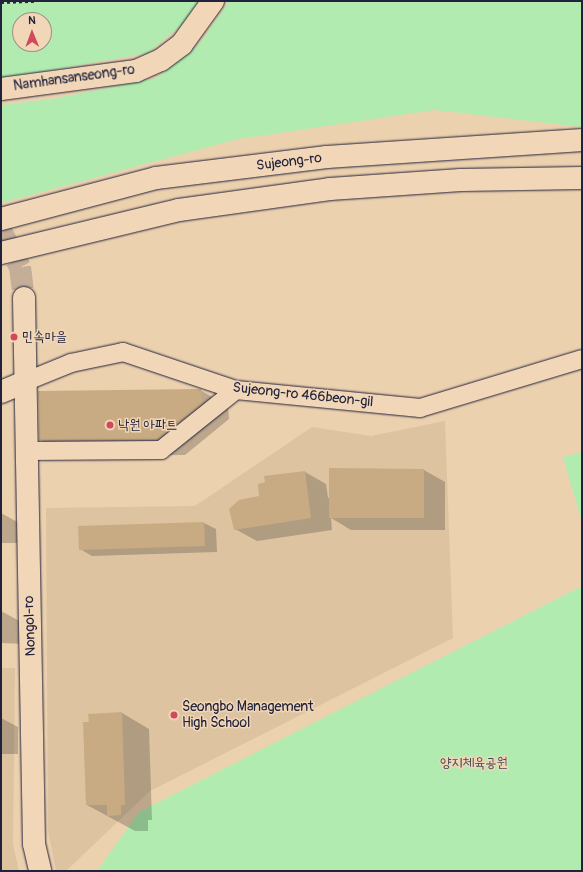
<!DOCTYPE html>
<meta charset="utf-8">
<style>
body{margin:0}
#map{position:relative;width:583px;height:872px;overflow:hidden;background:#ecd1af;font-family:Pangolin,"Poor Story",sans-serif}
div>[style]{position:absolute}
.built>*{inset:0;background:#ddc3a0}
.green>*{inset:0;background:#b1ebaf}
.shadow>*{inset:0;background:#0003}
.building>*{inset:0;background:#c8ab83}
.secondary-tunnel>*{height:22px;margin-top:-11px;transform-origin:0;background:repeating-linear-gradient(90deg,#c4ae98 0 22px,transparent 0 33px)}
.path>*{height:2.5px;margin-top:-1.25px;transform-origin:0;background:repeating-linear-gradient(90deg,#22223b 0 3px,transparent 0 6px)}
.roads{filter:drop-shadow(0 0 1px #22223b) drop-shadow(0 0 1px #22223b)}
.street>*{height:18px;margin:-9px;padding:0 9px;transform-origin:9px;border-radius:9px;background:#f1d7b8}
.secondary>*{height:22px;margin:-11px;padding:0 11px;transform-origin:11px;border-radius:11px;background:#f1d7b8}
.dots>*{width:11px;height:11px;translate:-50% -50%;box-sizing:border-box;border:2px solid #f1d7b8;border-radius:50%}
span{translate:-50% -50%;white-space:nowrap;text-align:center;line-height:1.15;-webkit-text-stroke:3px #f1d7b8;paint-order:stroke}
.street-label{font-size:14px;color:#22223b}
.poi-label{font-size:14px;color:#22223b}
.left{translate:0 -50%;text-align:left}
.park-label{font-size:14px;color:#3f4a52}
.frame{position:absolute;inset:0;border:2px solid #22223b;pointer-events:none}
.north{position:absolute;left:12px;top:12px;width:40px;height:40px;box-sizing:border-box;background:#f1d7b8;border:1px solid #9e8f86;border-radius:50%;rotate:359deg;font-size:11px;font-weight:700;line-height:16px;text-align:center;color:#22223b}
.north::after{content:'';display:block;margin:auto;width:14px;height:18px;background:#d1495b;clip-path:polygon(50% 0,100% 100%,50% 72%,0 100%)}
</style>
<div id="map">
<div class="built">
<i style="clip-path:polygon(445px 421px,453px 638px,150px 791px,66px 871px,56px 871px,48px 831px,46px 508px,195px 506px,312px 427px,371px 436px)"></i>
<i style="clip-path:polygon(1px 668px,15px 668px,13px 844px,19px 871px,1px 871px)"></i>
</div>
<div class="green">
<i style="clip-path:polygon(evenodd,1px 1px,203px 1px,190px 18px,148px 53px,1px 79px,1px 1px,20px 20px,44px 20px,44px 44px,20px 44px,20px 20px)"></i>
<i style="clip-path:polygon(229px 1px,582px 1px,582px 127px,434px 110px,238px 139px,1px 203px,1px 105px,57px 98px,156px 78px,199px 44px)"></i>
<i style="clip-path:polygon(582px 452px,582px 522px,563px 457px)"></i>
<i style="clip-path:polygon(582px 586px,582px 871px,97px 871px,139px 812px)"></i>
</div>
<div class="shadow">
<i style="clip-path:polygon(200px 390px,228px 406px,229px 419px,185px 455px,68px 456px,40px 440px)"></i>
<i style="clip-path:polygon(424px 470px,445px 482px,445px 530px,351px 530px,331px 518px,332px 530px,257px 541px,235px 529px,260px 497px,305px 472px,326px 484px,328px 498px)"></i>
<i style="clip-path:polygon(1px 513px,19px 523px,19px 543px,1px 543px)"></i>
<i style="clip-path:polygon(204px 523px,216px 529px,217px 552px,92px 556px,80px 549px,79px 527px)"></i>
<i style="clip-path:polygon(1px 611px,25px 624px,24px 644px,1px 643px)"></i>
<i style="clip-path:polygon(122px 713px,149px 729px,152px 820px,148px 820px,148px 831px,135px 831px,87px 805px,89px 715px)"></i>
<i style="clip-path:polygon(1px 718px,18px 727px,18px 754px,1px 754px)"></i>
</div>
<div class="building">
<i style="clip-path:polygon(201px 389px,202px 404px,157px 440px,39px 440px,38px 391px)"></i>
<i style="clip-path:polygon(329px 468px,424px 469px,424px 518px,329px 518px)"></i>
<i style="clip-path:polygon(305px 471px,311px 518px,234px 530px,229px 509px,239px 500px,259px 496px,258px 484px,265px 482px,264px 476px)"></i>
<i style="clip-path:polygon(204px 522px,205px 546px,79px 550px,78px 526px)"></i>
<i style="clip-path:polygon(122px 712px,125px 805px,121px 805px,121px 815px,107px 816px,107px 805px,86px 805px,83px 722px,89px 722px,88px 714px)"></i>
</div>
<div class="secondary-tunnel">
<i style="left:1px;top:231px;width:41px;rotate:62.2deg"></i>
<i style="left:20px;top:267px;width:31px;rotate:83deg"></i>
</div>
<div class="path">
<i style="left:1px;top:2px;width:36px;rotate:-2deg"></i>
</div>
<div class="roads">
<div class="street">
<i style="left:27px;top:381px;width:48px;rotate:-22.2deg"></i>
<i style="left:71px;top:363px;width:53px;rotate:-11.9deg"></i>
<i style="left:123px;top:352px;width:119px;rotate:18.6deg"></i>
<i style="left:236px;top:390px;width:185px;rotate:5.6deg"></i>
<i style="left:420px;top:408px;width:169px;rotate:-16.8deg"></i>
<i style="left:27px;top:451px;width:134px;rotate:-0.4deg"></i>
<i style="left:161px;top:450px;width:96px;rotate:-38.7deg"></i>
</div>
<div class="secondary">
<i style="left:1px;top:89px;width:136px;rotate:-7.6deg"></i>
<i style="left:136px;top:71px;width:27px;rotate:-24deg"></i>
<i style="left:161px;top:60px;width:26px;rotate:-37deg"></i>
<i style="left:182px;top:44px;width:53px;rotate:-54.2deg"></i>
<i style="left:1px;top:219px;width:160px;rotate:-14.8deg"></i>
<i style="left:156px;top:178px;width:172px;rotate:-7deg"></i>
<i style="left:327px;top:157px;width:256px;rotate:-3.8deg"></i>
<i style="left:1px;top:253px;width:183px;rotate:-13.6deg"></i>
<i style="left:179px;top:210px;width:152px;rotate:-7.9deg"></i>
<i style="left:330px;top:189px;width:131px;rotate:-3.9deg"></i>
<i style="left:461px;top:180px;width:121px;rotate:-0.9deg"></i>
<i style="left:24px;top:298px;width:546px;rotate:88.95deg"></i>
<i style="left:34px;top:844px;width:28px;rotate:77deg"></i>
<i style="left:1px;top:392px;width:28px;rotate:-23deg"></i>
</div>
</div>
<div class="dots">
<i style="left:14px;top:337px;background:#d1495b"></i>
<i style="left:110px;top:425px;background:#d1495b"></i>
<i style="left:174px;top:715px;background:#d1495b"></i>
</div>
<div class="street-label">
<span style="left:74px;top:78px;rotate:-8deg">Namhansanseong-ro</span>
<span style="left:289px;top:162px;rotate:-7deg">Sujeong-ro</span>
<span style="left:303px;top:395px;rotate:6deg">Sujeong-ro 466beon-gil</span>
<span style="left:30px;top:626px;rotate:-92deg">Nongol-ro</span>
</div>
<div class="poi-label">
<span class="left" style="left:22px;top:337px">민속마을</span>
<span class="left" style="left:118px;top:425px">낙원 아파트</span>
<span class="left" style="left:182px;top:715px">Seongbo Management<br>High School</span>
</div>
<div class="park-label">
<span style="left:474px;top:763px">양지체육공원</span>
</div>
<div class="frame"></div>
<div class="north">N</div>
</div>
